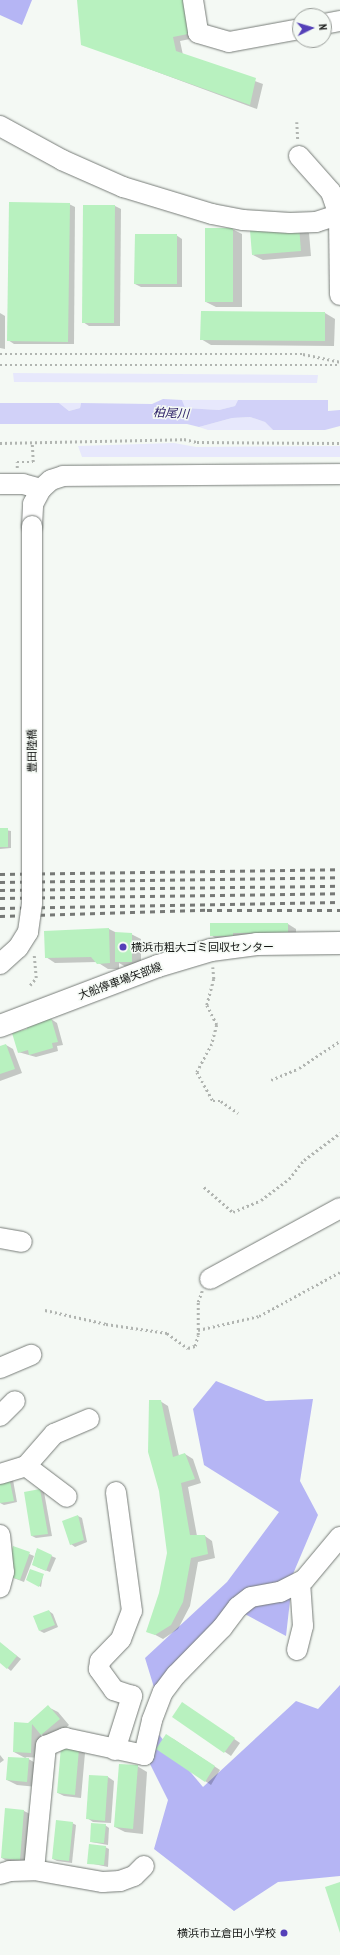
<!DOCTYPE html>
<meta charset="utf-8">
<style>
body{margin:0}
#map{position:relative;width:340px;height:1955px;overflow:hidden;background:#f4f9f4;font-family:"PT Sans Narrow","Noto Sans JP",sans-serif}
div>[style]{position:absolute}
.green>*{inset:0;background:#e7e8fc}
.forest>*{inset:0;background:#b5b5f4}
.water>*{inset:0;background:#d1d1f8}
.shadow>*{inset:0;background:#0003}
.building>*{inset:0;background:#b8f1bf}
.path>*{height:2.5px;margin-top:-1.25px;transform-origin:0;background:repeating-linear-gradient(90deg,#b1b5b1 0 2px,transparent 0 5px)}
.roads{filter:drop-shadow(0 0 1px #777c78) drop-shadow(0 0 1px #777c78)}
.minor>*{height:20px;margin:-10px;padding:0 10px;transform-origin:10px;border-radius:10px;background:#fff}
.major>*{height:22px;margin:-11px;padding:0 11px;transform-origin:11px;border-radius:11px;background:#fff}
.rail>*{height:3px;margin-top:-1.5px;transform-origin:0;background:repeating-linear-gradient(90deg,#767976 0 5px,transparent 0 10px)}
.bridges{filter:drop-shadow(0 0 1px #777c78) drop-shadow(0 0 1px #777c78)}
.minor-bridge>*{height:20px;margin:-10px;padding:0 10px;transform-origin:10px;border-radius:10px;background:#fff}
.dots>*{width:11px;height:11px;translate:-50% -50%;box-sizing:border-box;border:2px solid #f4f9f4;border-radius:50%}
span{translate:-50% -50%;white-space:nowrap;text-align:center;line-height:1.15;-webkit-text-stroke:3px #f4f9f4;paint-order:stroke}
.street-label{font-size:11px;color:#151715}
.poi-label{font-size:11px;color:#151715}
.left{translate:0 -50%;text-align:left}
.right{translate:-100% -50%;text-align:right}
.water-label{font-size:12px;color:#2c2068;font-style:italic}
.north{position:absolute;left:292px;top:8px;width:40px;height:40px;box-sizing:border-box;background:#f4f9f4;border:1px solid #9b9f9b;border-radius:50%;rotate:85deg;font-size:11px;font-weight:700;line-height:16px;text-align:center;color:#151715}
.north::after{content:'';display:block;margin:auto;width:14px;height:18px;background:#5440b8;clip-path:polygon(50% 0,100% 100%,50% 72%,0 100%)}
</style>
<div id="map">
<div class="green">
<i style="clip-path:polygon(13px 373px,318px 375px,317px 383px,14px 382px)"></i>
<i style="clip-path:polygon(182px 400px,238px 400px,235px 406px,219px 410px,184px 408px)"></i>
<i style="clip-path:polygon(59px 403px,81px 403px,80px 408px,69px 411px)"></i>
<i style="clip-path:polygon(250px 417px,265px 422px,273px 430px,208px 430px,199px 427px,232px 418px)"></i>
<i style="clip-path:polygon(174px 443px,196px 447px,340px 446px,340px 457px,82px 457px,78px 446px)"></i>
</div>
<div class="forest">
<i style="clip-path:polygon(0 0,32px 0,22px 25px,0 15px)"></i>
<i style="clip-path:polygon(216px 1381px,266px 1401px,313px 1399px,300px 1481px,318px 1515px,293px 1574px,286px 1636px,243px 1613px,156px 1694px,145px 1658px,227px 1582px,279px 1512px,204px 1465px,193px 1409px)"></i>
<i style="clip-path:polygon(340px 1685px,340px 1876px,278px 1882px,234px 1911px,154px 1849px,168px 1800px,149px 1762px,155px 1730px,203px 1787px,296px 1701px,318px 1709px)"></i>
</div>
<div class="water">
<i style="clip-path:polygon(163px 399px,182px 400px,185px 408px,219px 410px,235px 406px,238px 400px,328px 400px,328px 411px,340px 410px,340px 426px,325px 430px,273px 430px,265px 422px,250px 417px,232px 418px,199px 427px,187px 424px,0 424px,0 403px,59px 403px,69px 411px,80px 408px,81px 403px,152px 404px)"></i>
</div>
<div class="shadow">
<i style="clip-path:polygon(78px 0,190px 0,195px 38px,180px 41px,183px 55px,263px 84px,257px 109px,82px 44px)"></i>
<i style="clip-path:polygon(69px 204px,75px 207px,74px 344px,14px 344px,8px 340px)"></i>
<i style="clip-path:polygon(84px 206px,115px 206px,121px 209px,120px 326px,89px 326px,83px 322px)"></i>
<i style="clip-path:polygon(299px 227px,309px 233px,311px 256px,263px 260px,253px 255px)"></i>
<i style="clip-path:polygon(232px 229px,242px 234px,242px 307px,216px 307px,206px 302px)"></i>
<i style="clip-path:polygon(176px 235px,182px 239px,182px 287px,141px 287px,135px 284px)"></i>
<i style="clip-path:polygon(0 313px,5px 316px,5px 349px,0 348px)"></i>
<i style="clip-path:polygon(325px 313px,335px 319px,334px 346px,211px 345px,201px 339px)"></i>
<i style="clip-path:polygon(0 829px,11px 831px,11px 848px,0 849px)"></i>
<i style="clip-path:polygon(211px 924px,288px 924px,296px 929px,296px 937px,218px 940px,211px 935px)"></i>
<i style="clip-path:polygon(109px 929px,117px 933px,131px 934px,141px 939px,141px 967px,126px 967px,119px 963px,119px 969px,108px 969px,97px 962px,55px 963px,46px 957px,45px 932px)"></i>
<i style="clip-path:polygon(51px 1019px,57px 1023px,63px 1045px,57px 1046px,58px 1051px,36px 1057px,18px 1052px,28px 1030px)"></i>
<i style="clip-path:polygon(6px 1045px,13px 1049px,22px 1073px,0 1081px,0 1047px)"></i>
<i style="clip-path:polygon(160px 1401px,168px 1406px,179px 1456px,185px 1454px,193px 1459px,201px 1483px,188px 1487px,197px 1536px,205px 1536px,212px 1541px,215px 1558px,198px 1562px,190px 1606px,178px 1629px,163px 1639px,148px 1631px,160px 1593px,168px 1553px)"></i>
<i style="clip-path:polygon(0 1479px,13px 1480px,17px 1502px,4px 1505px,0 1503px)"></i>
<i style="clip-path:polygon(40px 1490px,44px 1492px,52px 1536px,36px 1538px,32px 1536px,25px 1493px)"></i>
<i style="clip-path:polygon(78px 1516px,82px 1518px,87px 1542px,75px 1547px,71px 1544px)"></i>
<i style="clip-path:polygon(13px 1547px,34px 1556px,24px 1582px,11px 1577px)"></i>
<i style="clip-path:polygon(37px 1550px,56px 1558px,50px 1572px,37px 1567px,35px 1555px)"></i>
<i style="clip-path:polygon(43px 1575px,41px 1587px,28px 1579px)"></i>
<i style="clip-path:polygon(49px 1611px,53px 1614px,58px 1627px,44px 1633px,40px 1631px)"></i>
<i style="clip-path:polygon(0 1643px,21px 1659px,11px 1671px,0 1662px)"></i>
<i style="clip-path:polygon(48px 1707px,58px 1712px,69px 1725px,52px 1740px,41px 1734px,41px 1758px,25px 1757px,39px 1765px,37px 1787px,17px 1785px,7px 1780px,27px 1759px,14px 1752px,28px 1724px)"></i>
<i style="clip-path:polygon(188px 1707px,240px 1743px,231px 1756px,174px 1717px)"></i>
<i style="clip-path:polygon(172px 1738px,220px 1770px,211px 1785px,205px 1781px)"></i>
<i style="clip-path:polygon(79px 1750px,85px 1753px,81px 1798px,64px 1796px,58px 1793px)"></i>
<i style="clip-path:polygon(0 1755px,4px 1760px,0 1763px)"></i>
<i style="clip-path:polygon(137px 1766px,147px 1772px,143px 1834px,125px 1832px,115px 1827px)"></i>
<i style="clip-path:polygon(90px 1776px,108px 1777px,114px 1781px,111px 1823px,93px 1822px,87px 1818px)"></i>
<i style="clip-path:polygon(6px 1809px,24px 1811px,34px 1816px,30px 1865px,11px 1864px,2px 1858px)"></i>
<i style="clip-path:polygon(72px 1823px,76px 1825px,72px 1863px,57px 1861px,53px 1859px)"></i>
<i style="clip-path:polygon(105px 1825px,109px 1828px,108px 1845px,91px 1842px)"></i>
<i style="clip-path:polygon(105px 1847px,109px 1849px,108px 1867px,89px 1863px)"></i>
</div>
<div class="building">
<i style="clip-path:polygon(77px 0,184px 0,188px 34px,173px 37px,176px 51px,256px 78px,250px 105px,81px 45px)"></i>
<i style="clip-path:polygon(9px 202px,70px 203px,68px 342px,7px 341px)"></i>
<i style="clip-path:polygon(83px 205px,115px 205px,114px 323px,82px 323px)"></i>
<i style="clip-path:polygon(299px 226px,301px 251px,252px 255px,250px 230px)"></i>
<i style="clip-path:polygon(205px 228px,233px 228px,233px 302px,205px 302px)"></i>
<i style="clip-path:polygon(135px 234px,177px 234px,177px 284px,134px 284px)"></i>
<i style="clip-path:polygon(201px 311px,325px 312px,325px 341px,200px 340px)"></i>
<i style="clip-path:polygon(0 828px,8px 828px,8px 847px,0 847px)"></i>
<i style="clip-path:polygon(210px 923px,288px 923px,288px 933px,233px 933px,233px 936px,210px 936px)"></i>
<i style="clip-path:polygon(109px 928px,110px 963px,97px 964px,91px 957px,45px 958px,44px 931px)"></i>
<i style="clip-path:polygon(115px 932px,132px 933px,132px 962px,115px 962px)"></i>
<i style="clip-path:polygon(51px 1018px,58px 1042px,52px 1043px,53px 1048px,29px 1055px,28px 1050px,18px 1053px,12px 1033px,27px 1029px,26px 1025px)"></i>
<i style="clip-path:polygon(6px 1044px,15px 1069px,0 1074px,0 1046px)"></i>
<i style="clip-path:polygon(149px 1400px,161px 1400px,173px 1457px,185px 1453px,195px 1479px,181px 1483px,190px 1535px,205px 1535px,208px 1554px,191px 1558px,183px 1602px,171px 1625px,155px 1635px,146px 1632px,159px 1593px,167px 1553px,159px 1491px,148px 1452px)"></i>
<i style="clip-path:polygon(9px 1477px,14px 1501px,0 1503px,0 1478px)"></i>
<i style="clip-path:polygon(40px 1489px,48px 1534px,31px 1536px,24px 1492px)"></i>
<i style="clip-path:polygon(78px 1515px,84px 1540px,70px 1545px,62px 1521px)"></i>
<i style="clip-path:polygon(13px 1546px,30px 1552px,20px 1580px,6px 1575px)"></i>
<i style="clip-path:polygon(37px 1548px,52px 1555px,46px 1571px,32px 1565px)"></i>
<i style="clip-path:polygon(30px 1569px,44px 1574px,39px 1587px,26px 1580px)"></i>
<i style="clip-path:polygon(49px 1610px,55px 1625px,39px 1631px,33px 1616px)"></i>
<i style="clip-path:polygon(0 1642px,17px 1656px,7px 1669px,0 1663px)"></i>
<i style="clip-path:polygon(182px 1702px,235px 1738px,224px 1753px,172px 1717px)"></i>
<i style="clip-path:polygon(48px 1705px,60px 1719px,41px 1735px,32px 1724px,31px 1753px,13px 1752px,14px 1722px,28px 1723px)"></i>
<i style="clip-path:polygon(166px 1734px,215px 1766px,205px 1782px,156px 1749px)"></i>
<i style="clip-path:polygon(61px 1747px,79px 1749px,75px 1795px,57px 1793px)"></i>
<i style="clip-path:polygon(8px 1757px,29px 1758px,27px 1782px,6px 1780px)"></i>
<i style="clip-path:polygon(119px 1764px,138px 1765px,133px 1829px,114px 1827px)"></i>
<i style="clip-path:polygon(89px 1775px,108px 1776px,105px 1821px,86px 1819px)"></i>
<i style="clip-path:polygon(5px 1808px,24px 1810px,20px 1860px,1px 1858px)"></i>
<i style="clip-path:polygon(56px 1820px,73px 1822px,69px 1861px,52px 1859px)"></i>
<i style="clip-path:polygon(91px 1823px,106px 1824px,104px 1843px,90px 1842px)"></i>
<i style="clip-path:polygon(89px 1844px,106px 1846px,104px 1865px,87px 1864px)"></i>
<i style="clip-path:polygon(340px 1882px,340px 1933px,325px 1887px)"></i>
</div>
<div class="path">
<i style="left:297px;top:122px;width:19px;rotate:87deg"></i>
<i style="left:0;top:354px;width:303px"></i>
<i style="left:303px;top:354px;width:38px;rotate:12deg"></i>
<i style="left:0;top:365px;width:340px"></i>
<i style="left:0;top:443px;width:184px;rotate:-1.2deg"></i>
<i style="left:184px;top:439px;width:13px;rotate:13deg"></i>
<i style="left:197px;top:442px;width:143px;rotate:0.4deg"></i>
<i style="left:17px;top:468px;width:6px;rotate:-90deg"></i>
<i style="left:17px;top:462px;width:16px"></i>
<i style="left:33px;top:462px;width:20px;rotate:-93deg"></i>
<i style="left:213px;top:967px;width:12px;rotate:85deg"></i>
<i style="left:214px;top:979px;width:27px;rotate:105deg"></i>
<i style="left:207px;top:1005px;width:22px;rotate:63deg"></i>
<i style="left:217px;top:1025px;width:20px;rotate:105deg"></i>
<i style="left:212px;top:1044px;width:32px;rotate:118deg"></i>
<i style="left:197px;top:1072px;width:33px;rotate:61deg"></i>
<i style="left:213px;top:1101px;width:8px"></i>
<i style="left:221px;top:1101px;width:21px;rotate:35deg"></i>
<i style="left:30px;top:985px;width:9px;rotate:-49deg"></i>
<i style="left:36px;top:978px;width:25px;rotate:-95deg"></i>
<i style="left:271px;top:1080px;width:30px;rotate:-23deg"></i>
<i style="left:299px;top:1068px;width:49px;rotate:-33.4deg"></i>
<i style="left:204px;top:1187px;width:38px;rotate:41deg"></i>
<i style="left:233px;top:1212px;width:30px;rotate:-23deg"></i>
<i style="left:261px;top:1200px;width:35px;rotate:-37deg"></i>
<i style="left:289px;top:1179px;width:24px;rotate:-52deg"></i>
<i style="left:304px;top:1160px;width:45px;rotate:-36.9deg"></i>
<i style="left:45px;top:1310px;width:63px;rotate:12.9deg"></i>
<i style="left:106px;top:1324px;width:62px;rotate:8.4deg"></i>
<i style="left:167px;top:1333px;width:26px;rotate:36deg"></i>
<i style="left:188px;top:1348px;width:7px;rotate:-16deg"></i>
<i style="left:195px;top:1346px;width:11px;rotate:-75deg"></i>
<i style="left:198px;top:1335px;width:33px;rotate:-90deg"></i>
<i style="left:198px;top:1302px;width:12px;rotate:-70deg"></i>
<i style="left:198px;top:1330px;width:63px;rotate:-12.9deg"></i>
<i style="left:259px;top:1316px;width:92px;rotate:-28.5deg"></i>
</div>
<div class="roads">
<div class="minor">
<i style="left:193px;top:0;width:33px;rotate:81deg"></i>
<i style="left:198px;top:33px;width:32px;rotate:16deg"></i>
<i style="left:229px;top:42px;width:72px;rotate:-10.4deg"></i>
<i style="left:324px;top:24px;width:16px;rotate:-11deg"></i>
<i style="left:0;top:126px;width:71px;rotate:28.7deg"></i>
<i style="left:62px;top:160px;width:67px;rotate:23.9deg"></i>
<i style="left:123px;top:187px;width:93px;rotate:16.9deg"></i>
<i style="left:212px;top:214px;width:32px;rotate:11deg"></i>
<i style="left:243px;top:220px;width:47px;rotate:3.7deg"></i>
<i style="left:290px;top:223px;width:26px;rotate:-2deg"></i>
<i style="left:316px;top:222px;width:25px;rotate:-18deg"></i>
<i style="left:299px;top:156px;width:48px;rotate:48.4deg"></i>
<i style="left:331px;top:192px;width:24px;rotate:71deg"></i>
<i style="left:339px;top:215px;width:80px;rotate:89.3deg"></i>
<i style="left:0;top:484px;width:23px"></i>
<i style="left:23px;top:484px;width:19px;rotate:16deg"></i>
<i style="left:32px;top:526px;width:22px;rotate:-87deg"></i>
<i style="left:33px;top:504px;width:17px;rotate:-62deg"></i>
<i style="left:41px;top:489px;width:13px;rotate:-42deg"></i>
<i style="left:51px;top:480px;width:13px;rotate:-18deg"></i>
<i style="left:63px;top:476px;width:277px;rotate:-0.4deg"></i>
<i style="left:0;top:1238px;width:22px;rotate:10deg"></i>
<i style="left:210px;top:1279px;width:148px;rotate:-28.6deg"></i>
<i style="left:0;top:1368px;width:34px;rotate:-23deg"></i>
<i style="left:0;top:1416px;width:21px;rotate:-45deg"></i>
<i style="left:26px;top:1466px;width:51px;rotate:37.1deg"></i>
<i style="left:0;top:1474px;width:27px;rotate:-17deg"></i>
<i style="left:26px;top:1466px;width:43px;rotate:-48.8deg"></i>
<i style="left:54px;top:1434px;width:38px;rotate:-23deg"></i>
<i style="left:0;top:1535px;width:37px;rotate:84deg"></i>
<i style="left:4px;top:1572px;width:16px;rotate:105deg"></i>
<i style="left:297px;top:1650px;width:25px;rotate:-76deg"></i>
<i style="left:303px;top:1626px;width:44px;rotate:-93.9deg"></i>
<i style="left:115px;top:1750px;width:57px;rotate:-72.5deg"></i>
<i style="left:132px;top:1696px;width:19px;rotate:-162deg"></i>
<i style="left:114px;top:1690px;width:26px;rotate:-126deg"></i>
<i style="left:99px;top:1669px;width:8px;rotate:-83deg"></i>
<i style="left:100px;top:1661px;width:30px;rotate:-46deg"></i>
<i style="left:121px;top:1639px;width:30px;rotate:-69deg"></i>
<i style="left:132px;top:1611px;width:120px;rotate:-97.7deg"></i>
<i style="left:34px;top:1870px;width:70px;rotate:9.9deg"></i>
<i style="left:103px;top:1882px;width:17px;rotate:-3deg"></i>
<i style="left:120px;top:1881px;width:15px;rotate:-20deg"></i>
<i style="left:134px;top:1876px;width:14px;rotate:-45deg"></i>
<i style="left:0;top:1874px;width:10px;rotate:-17deg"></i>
<i style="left:10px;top:1871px;width:24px;rotate:-2deg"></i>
<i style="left:34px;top:1870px;width:125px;rotate:-84.5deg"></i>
<i style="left:46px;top:1746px;width:21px;rotate:-23deg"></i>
<i style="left:65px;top:1738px;width:81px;rotate:12.1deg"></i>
<i style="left:144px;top:1755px;width:36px;rotate:-77deg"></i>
<i style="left:152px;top:1720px;width:30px;rotate:-69deg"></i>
<i style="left:163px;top:1692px;width:21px;rotate:-53deg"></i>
<i style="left:176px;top:1675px;width:66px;rotate:-45.6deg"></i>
<i style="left:222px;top:1628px;width:26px;rotate:-53deg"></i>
<i style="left:238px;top:1607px;width:16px;rotate:-38deg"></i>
<i style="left:251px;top:1597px;width:29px;rotate:-10deg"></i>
<i style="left:280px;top:1592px;width:27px;rotate:-27deg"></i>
<i style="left:304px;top:1580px;width:56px;rotate:-50.1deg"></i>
</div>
<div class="major">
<i style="left:0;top:1026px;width:169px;rotate:-20.8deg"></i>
<i style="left:158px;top:966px;width:55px;rotate:-16.8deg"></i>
<i style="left:211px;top:950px;width:46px;rotate:-7.4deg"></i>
<i style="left:257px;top:944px;width:83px;rotate:-0.7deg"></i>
</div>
</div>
<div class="rail">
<i style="left:0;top:874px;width:340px;rotate:-0.8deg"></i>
<i style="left:0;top:882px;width:340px;rotate:-0.8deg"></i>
<i style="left:0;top:890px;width:340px;rotate:-0.7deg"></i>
<i style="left:0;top:898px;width:340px;rotate:-0.8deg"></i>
<i style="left:0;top:908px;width:340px;rotate:-1deg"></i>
<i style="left:0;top:916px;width:207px;rotate:-1.7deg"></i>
<i style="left:207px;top:910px;width:133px"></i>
</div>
<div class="bridges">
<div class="minor-bridge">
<i style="left:0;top:964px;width:24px;rotate:-42deg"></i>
<i style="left:18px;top:948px;width:19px;rotate:-58deg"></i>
<i style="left:28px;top:932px;width:28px;rotate:-82deg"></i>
<i style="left:32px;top:904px;width:378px;rotate:-90deg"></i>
</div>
</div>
<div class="dots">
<i style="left:123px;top:947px;background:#5440b8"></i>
<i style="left:284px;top:1933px;background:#5440b8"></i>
</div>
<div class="street-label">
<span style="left:32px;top:751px;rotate:-90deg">豊田陸橋</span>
<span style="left:120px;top:981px;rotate:-20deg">大船停車場矢部線</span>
</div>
<div class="poi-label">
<span class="left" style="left:131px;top:947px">横浜市粗大ゴミ回収センター</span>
<span class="right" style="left:276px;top:1933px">横浜市立倉田小学校</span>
</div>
<div class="water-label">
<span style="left:171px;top:413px;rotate:3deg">柏尾川</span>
</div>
<div class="north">N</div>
</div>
